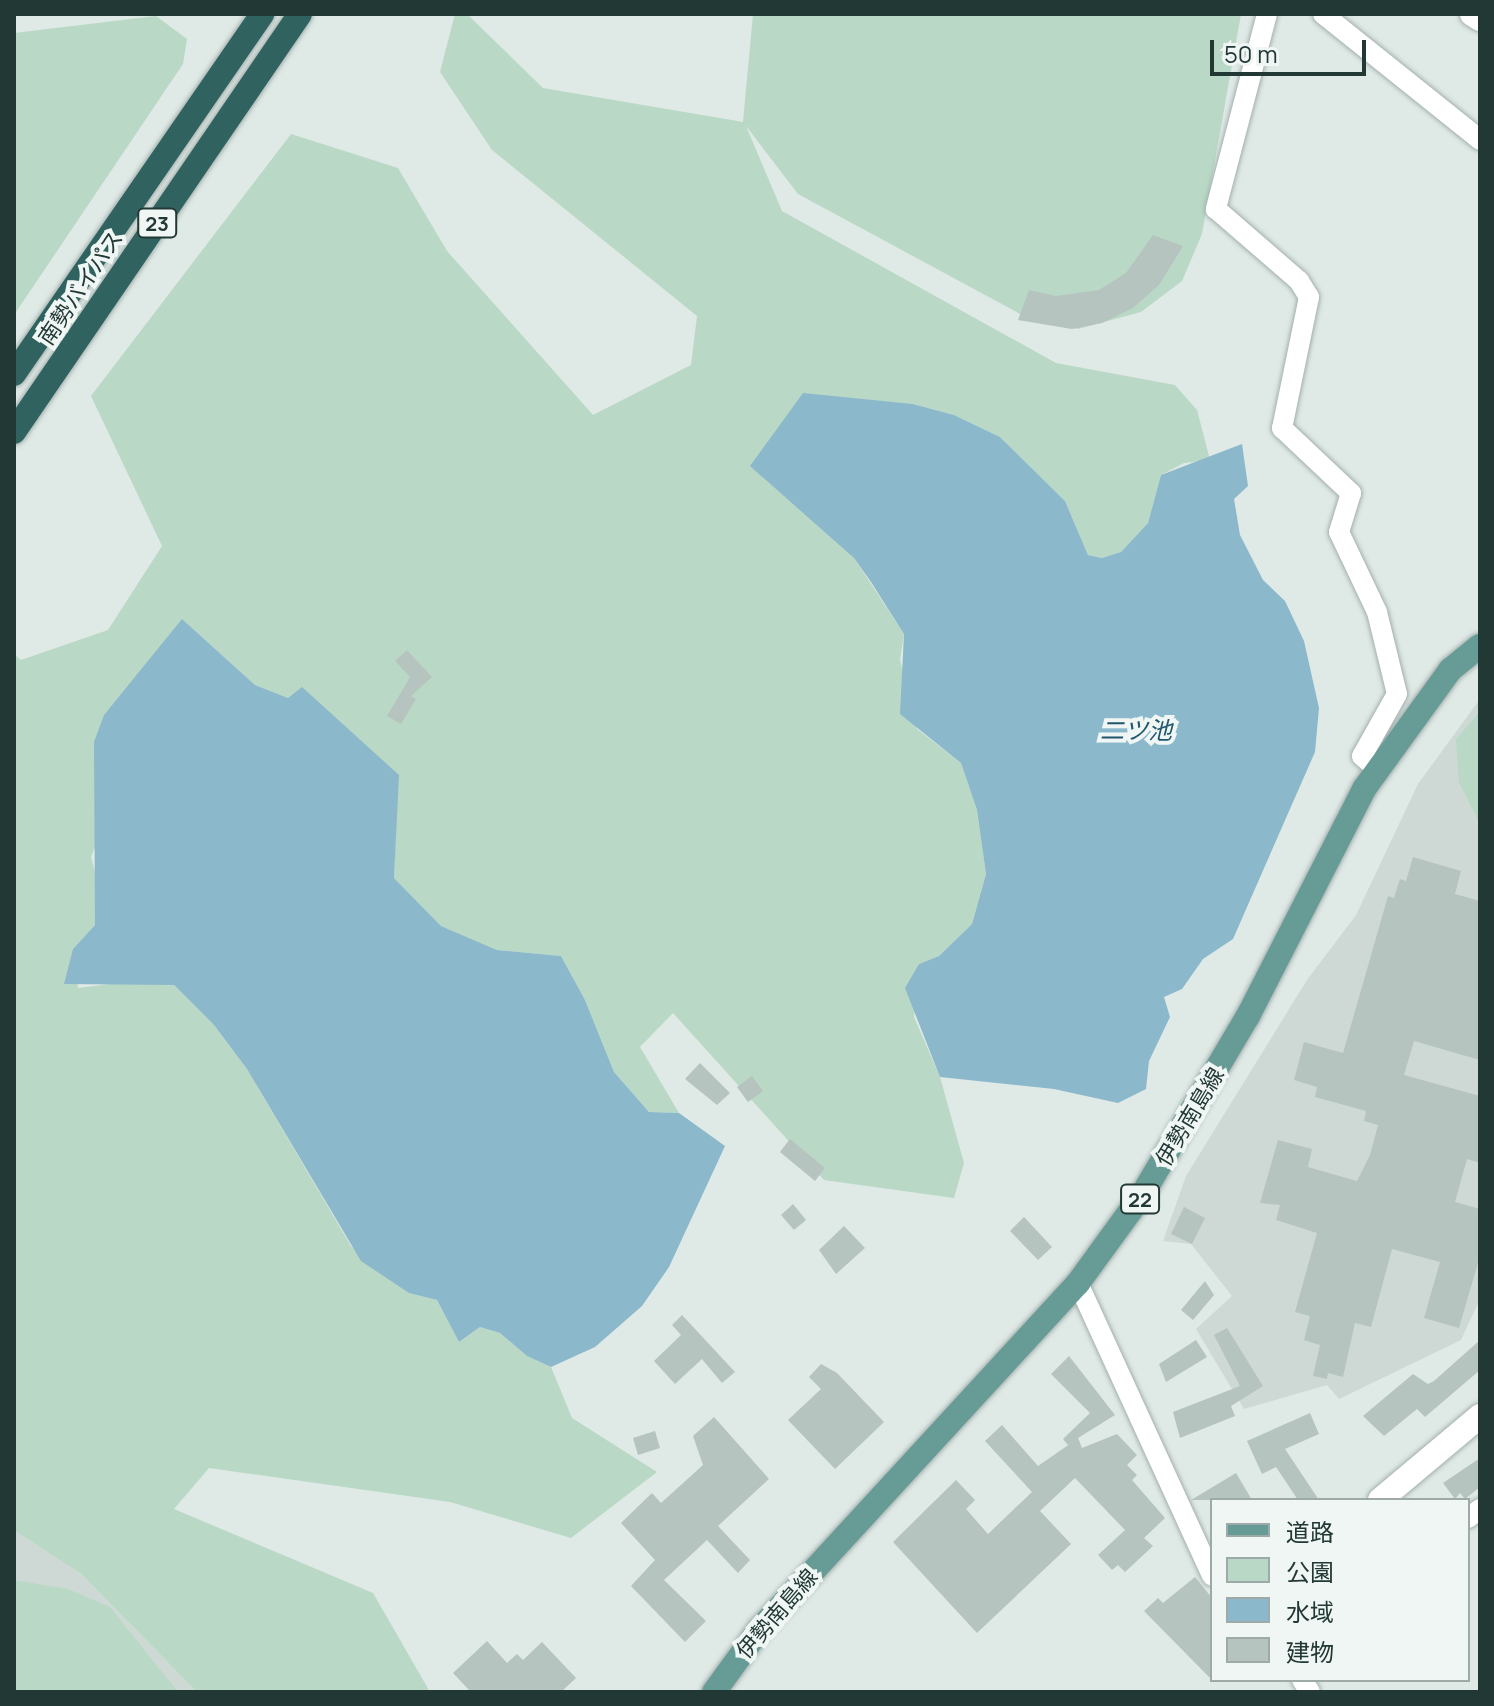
<!DOCTYPE html>
<meta charset="utf-8">
<style>
body{margin:0}
#map{position:relative;width:1494px;height:1706px;overflow:hidden;background:#dfe9e6;font-family:Manrope,"Noto Sans JP",sans-serif}
div>[style]{position:absolute}
.built>*{inset:0;background:#ced9d5}
.green>*{inset:0;background:#b9d9c6}
.water>*{inset:0;background:#8bb8cb}
.building>*{inset:0;background:#b5c4bf}
.roads{filter:drop-shadow(0 0 2px #a3b0ad) drop-shadow(0 0 2px #a3b0ad)}
.street>*{height:20px;margin:-10px;padding:0 10px;transform-origin:10px;border-radius:10px;background:#fff}
.secondary>*{height:24px;margin:-12px;padding:0 12px;transform-origin:12px;border-radius:12px;background:#fff}
.primary>*{height:24px;margin:-12px;padding:0 12px;transform-origin:12px;border-radius:12px;background:#679b96}
.highway>*{height:24px;margin:-12px;padding:0 12px;transform-origin:12px;border-radius:12px;background:#30625f}
span{translate:-50% -50%;white-space:nowrap;text-align:center;line-height:1.15;-webkit-text-stroke:8px #eff6f4;paint-order:stroke}
.shield-label span{padding:2px 6px;background:#eff6f4;border:2px solid;border-radius:6px;-webkit-text-stroke-width:0}
.shield-label{font-size:20px;color:#223835;font-weight:700}
.street-label{font-size:22px;color:#223835}
.water-label{font-size:24px;color:#21566f;font-style:italic}
.frame{position:absolute;inset:0;border:16px solid #223835;pointer-events:none}
.legend{position:absolute;left:1210px;top:1498px;width:260px;height:184px;box-sizing:border-box;background:#eff6f4;border:2px solid #9daaa8;margin:0;padding:10px 14px;list-style:none;font-size:24px;color:#223835}
.legend li{display:flex;align-items:center;gap:16px;height:40px}
.legend b{width:40px;border:2px solid #9daaa8}
.scale{position:absolute;left:1210px;top:40px;width:156px;height:36px;box-sizing:border-box;border:4px solid #223835;border-top:0;padding-left:10px;font-size:24px;line-height:28px;white-space:nowrap;color:#223835;-webkit-text-stroke:6px #eff6f4;paint-order:stroke}
</style>
<div id="map">
<div class="built">
<i style="clip-path:polygon(1480px 699px,1480px 1299px,1461px 1340px,1339px 1399px,1327px 1385px,1244px 1409px,1196px 1329px,1232px 1296px,1191px 1244px,1163px 1241px,1186px 1176px,1307px 980px,1356px 915px,1418px 784px)"></i>
<i style="clip-path:polygon(14px 1526px,60px 1553px,197px 1692px,14px 1692px)"></i>
</div>
<div class="green">
<i style="clip-path:polygon(455px 14px,467px 14px,543px 88px,743px 122px,753px 14px,1241px 14px,1202px 234px,1182px 281px,1141px 312px,1078px 329px,1024px 316px,798px 194px,746px 126px,782px 211px,1056px 363px,1175px 385px,1197px 410px,1210px 460px,1184px 463px,1161px 475px,1148px 523px,1121px 552px,1102px 558px,1088px 555px,1065px 501px,1000px 437px,954px 415px,913px 404px,803px 394px,801px 508px,854px 558px,904px 634px,900px 660px,917px 729px,961px 763px,977px 810px,986px 874px,972px 924px,939px 956px,919px 964px,914px 1017px,940px 1077px,964px 1163px,954px 1198px,824px 1180px,673px 1013px,640px 1047px,679px 1113px,649px 1112px,614px 1072px,585px 1000px,561px 956px,497px 950px,441px 926px,394px 878px,398px 775px,302px 688px,288px 698px,255px 685px,182px 619px,91px 857px,98px 884px,95px 925px,73px 949px,78px 988px,127px 982px,174px 985px,214px 1025px,247px 1069px,351px 1246px,409px 1293px,437px 1300px,459px 1342px,480px 1327px,500px 1333px,527px 1356px,551px 1367px,572px 1418px,657px 1472px,571px 1538px,450px 1502px,209px 1468px,174px 1509px,373px 1593px,430px 1692px,197px 1692px,80px 1573px,14px 1530px,14px 654px,21px 660px,108px 630px,162px 546px,91px 396px,291px 134px,398px 168px,447px 251px,593px 415px,691px 365px,697px 316px,492px 150px,440px 72px)"></i>
<i style="clip-path:polygon(156px 16px,187px 39px,183px 64px,14px 315px,14px 33px)"></i>
<i style="clip-path:polygon(1480px 712px,1480px 824px,1459px 782px,1456px 739px)"></i>
<i style="clip-path:polygon(14px 1580px,68px 1589px,110px 1607px,178px 1692px,14px 1692px)"></i>
</div>
<div class="water">
<i style="clip-path:polygon(803px 393px,913px 404px,954px 415px,1000px 437px,1065px 501px,1088px 555px,1102px 558px,1121px 552px,1148px 523px,1161px 475px,1242px 444px,1248px 486px,1234px 499px,1240px 535px,1263px 580px,1285px 601px,1304px 641px,1319px 708px,1315px 752px,1233px 939px,1203px 959px,1182px 989px,1164px 997px,1170px 1017px,1149px 1061px,1146px 1089px,1118px 1103px,1054px 1089px,940px 1077px,905px 988px,919px 964px,939px 956px,972px 924px,986px 874px,977px 810px,961px 763px,900px 714px,904px 634px,871px 582px,854px 558px,750px 466px)"></i>
<i style="clip-path:polygon(182px 619px,255px 685px,288px 698px,302px 687px,399px 775px,394px 878px,441px 926px,497px 950px,561px 956px,585px 1000px,614px 1072px,649px 1112px,679px 1113px,725px 1146px,669px 1267px,642px 1306px,595px 1347px,551px 1367px,527px 1356px,500px 1333px,480px 1327px,459px 1342px,437px 1300px,409px 1293px,361px 1261px,247px 1069px,214px 1025px,174px 985px,64px 984px,73px 949px,95px 925px,94px 742px,104px 715px)"></i>
</div>
<div class="building">
<i style="clip-path:polygon(1153px 235px,1183px 246px,1159px 285px,1133px 308px,1102px 323px,1072px 329px,1018px 320px,1029px 290px,1056px 296px,1099px 290px,1126px 273px)"></i>
<i style="clip-path:polygon(407px 650px,432px 677px,411px 696px,416px 699px,401px 724px,387px 716px,410px 677px,395px 661px)"></i>
<i style="clip-path:polygon(1413px 857px,1461px 871px,1455px 894px,1480px 901px,1480px 1060px,1414px 1041px,1404px 1075px,1480px 1096px,1480px 1163px,1467px 1159px,1455px 1202px,1480px 1209px,1480px 1256px,1459px 1328px,1424px 1318px,1440px 1262px,1392px 1249px,1371px 1327px,1355px 1323px,1343px 1377px,1328px 1373px,1327px 1379px,1313px 1376px,1320px 1345px,1304px 1340px,1310px 1316px,1295px 1312px,1317px 1233px,1276px 1220px,1280px 1205px,1260px 1203px,1278px 1140px,1312px 1149px,1308px 1167px,1357px 1181px,1370px 1155px,1378px 1125px,1364px 1121px,1366px 1111px,1315px 1097px,1317px 1087px,1294px 1080px,1304px 1042px,1343px 1053px,1388px 896px,1394px 898px,1400px 879px,1406px 881px)"></i>
<i style="clip-path:polygon(700px 1063px,730px 1093px,717px 1105px,685px 1079px)"></i>
<i style="clip-path:polygon(752px 1076px,763px 1091px,748px 1102px,737px 1087px)"></i>
<i style="clip-path:polygon(790px 1139px,825px 1168px,815px 1181px,780px 1152px)"></i>
<i style="clip-path:polygon(793px 1204px,806px 1220px,794px 1230px,781px 1215px)"></i>
<i style="clip-path:polygon(1184px 1207px,1205px 1218px,1192px 1244px,1171px 1234px)"></i>
<i style="clip-path:polygon(1024px 1217px,1052px 1247px,1038px 1260px,1010px 1231px)"></i>
<i style="clip-path:polygon(844px 1226px,865px 1248px,836px 1274px,819px 1250px)"></i>
<i style="clip-path:polygon(1205px 1281px,1214px 1295px,1193px 1320px,1181px 1310px)"></i>
<i style="clip-path:polygon(682px 1315px,735px 1372px,722px 1383px,702px 1359px,675px 1384px,654px 1361px,681px 1335px,672px 1325px)"></i>
<i style="clip-path:polygon(1227px 1328px,1263px 1386px,1231px 1406px,1235px 1416px,1180px 1438px,1173px 1412px,1240px 1386px,1214px 1335px)"></i>
<i style="clip-path:polygon(1196px 1340px,1207px 1357px,1166px 1382px,1159px 1364px)"></i>
<i style="clip-path:polygon(1480px 1340px,1480px 1370px,1425px 1417px,1417px 1409px,1384px 1436px,1363px 1416px,1413px 1374px,1428px 1384px,1434px 1381px)"></i>
<i style="clip-path:polygon(1069px 1356px,1115px 1415px,1078px 1438px,1082px 1448px,1117px 1434px,1137px 1455px,1127px 1465px,1137px 1475px,1132px 1480px,1165px 1518px,1144px 1538px,1153px 1546px,1125px 1572px,1118px 1565px,1112px 1570px,1098px 1555px,1125px 1530px,1075px 1478px,1040px 1511px,1071px 1544px,977px 1633px,893px 1542px,956px 1480px,975px 1500px,966px 1509px,988px 1534px,1032px 1492px,985px 1441px,1002px 1425px,1038px 1466px,1077px 1439px,1068px 1445px,1063px 1439px,1090px 1413px,1051px 1374px)"></i>
<i style="clip-path:polygon(821px 1364px,837px 1373px,884px 1422px,835px 1469px,788px 1420px,821px 1389px,809px 1377px)"></i>
<i style="clip-path:polygon(1310px 1413px,1319px 1434px,1285px 1449px,1319px 1500px,1298px 1500px,1276px 1467px,1262px 1474px,1247px 1441px)"></i>
<i style="clip-path:polygon(714px 1417px,769px 1479px,718px 1526px,750px 1560px,738px 1573px,707px 1540px,664px 1580px,706px 1621px,685px 1642px,631px 1586px,655px 1560px,621px 1523px,652px 1493px,661px 1503px,703px 1465px,693px 1436px)"></i>
<i style="clip-path:polygon(655px 1431px,660px 1448px,638px 1455px,633px 1438px)"></i>
<i style="clip-path:polygon(1480px 1458px,1480px 1487px,1465px 1499px,1460px 1493px,1455px 1499px,1443px 1483px)"></i>
<i style="clip-path:polygon(1236px 1473px,1252px 1500px,1191px 1500px)"></i>
<i style="clip-path:polygon(1195px 1577px,1212px 1598px,1212px 1680px,1144px 1611px,1158px 1598px,1163px 1603px)"></i>
<i style="clip-path:polygon(487px 1641px,507px 1663px,517px 1654px,523px 1660px,542px 1642px,576px 1678px,561px 1692px,471px 1692px,453px 1673px)"></i>
</div>
<div class="roads">
<div class="street">
<i style="left:1267px;top:14px;width:202px;rotate:104.7deg"></i>
<i style="left:1216px;top:209px;width:110px;rotate:40.9deg"></i>
<i style="left:1299px;top:281px;width:19px;rotate:58deg"></i>
<i style="left:1309px;top:297px;width:134px;rotate:101.6deg"></i>
<i style="left:1282px;top:428px;width:95px;rotate:43.3deg"></i>
<i style="left:1351px;top:493px;width:41px;rotate:107.1deg"></i>
<i style="left:1339px;top:532px;width:89px;rotate:64.6deg"></i>
<i style="left:1377px;top:612px;width:84px;rotate:76.3deg"></i>
<i style="left:1397px;top:694px;width:71px;rotate:119.4deg"></i>
<i style="left:1362px;top:756px;width:20px;rotate:41deg"></i>
<i style="left:1323px;top:14px;width:201px;rotate:38.7deg"></i>
<i style="left:1078px;top:1283px;width:322px;rotate:65.4deg"></i>
<i style="left:1468px;top:1518px;width:15px;rotate:-37deg"></i>
<i style="left:1302px;top:1680px;width:14px;rotate:56deg"></i>
</div>
<div class="secondary">
<i style="left:1472px;top:14px;width:9px;rotate:32deg"></i>
<i style="left:1380px;top:1500px;width:131px;rotate:-40deg"></i>
</div>
<div class="primary">
<i style="left:714px;top:1692px;width:77px;rotate:-54deg"></i>
<i style="left:759px;top:1630px;width:471px;rotate:-47.4deg"></i>
<i style="left:1078px;top:1283px;width:109px;rotate:-54deg"></i>
<i style="left:1142px;top:1195px;width:208px;rotate:-59.4deg"></i>
<i style="left:1248px;top:1016px;width:255px;rotate:-62.9deg"></i>
<i style="left:1364px;top:789px;width:147px;rotate:-54.1deg"></i>
<i style="left:1450px;top:670px;width:38px;rotate:-39deg"></i>
</div>
<div class="highway">
<i style="left:14px;top:374px;width:437px;rotate:-55.4deg"></i>
<i style="left:14px;top:432px;width:506px;rotate:-55.62deg"></i>
</div>
</div>
<div class="shield-label">
<span style="left:157px;top:223px">23</span>
<span style="left:1140px;top:1199px">22</span>
</div>
<div class="street-label">
<span style="left:81px;top:288px;rotate:-56deg">南勢バイパス</span>
<span style="left:1190px;top:1117px;rotate:-59deg">伊勢南島線</span>
<span style="left:777px;top:1614px;rotate:-49deg">伊勢南島線</span>
</div>
<div class="water-label">
<span style="left:1136px;top:730px">二ツ池</span>
</div>
<div class="frame"></div>
<ul class="legend">
<li><b style="height:10px;background:#679b96"></b>道路</li>
<li><b style="height:22px;background:#b9d9c6"></b>公園</li>
<li><b style="height:22px;background:#8bb8cb"></b>水域</li>
<li><b style="height:22px;background:#b5c4bf"></b>建物</li>
</ul>
<div class="scale">50 m</div>
</div>
